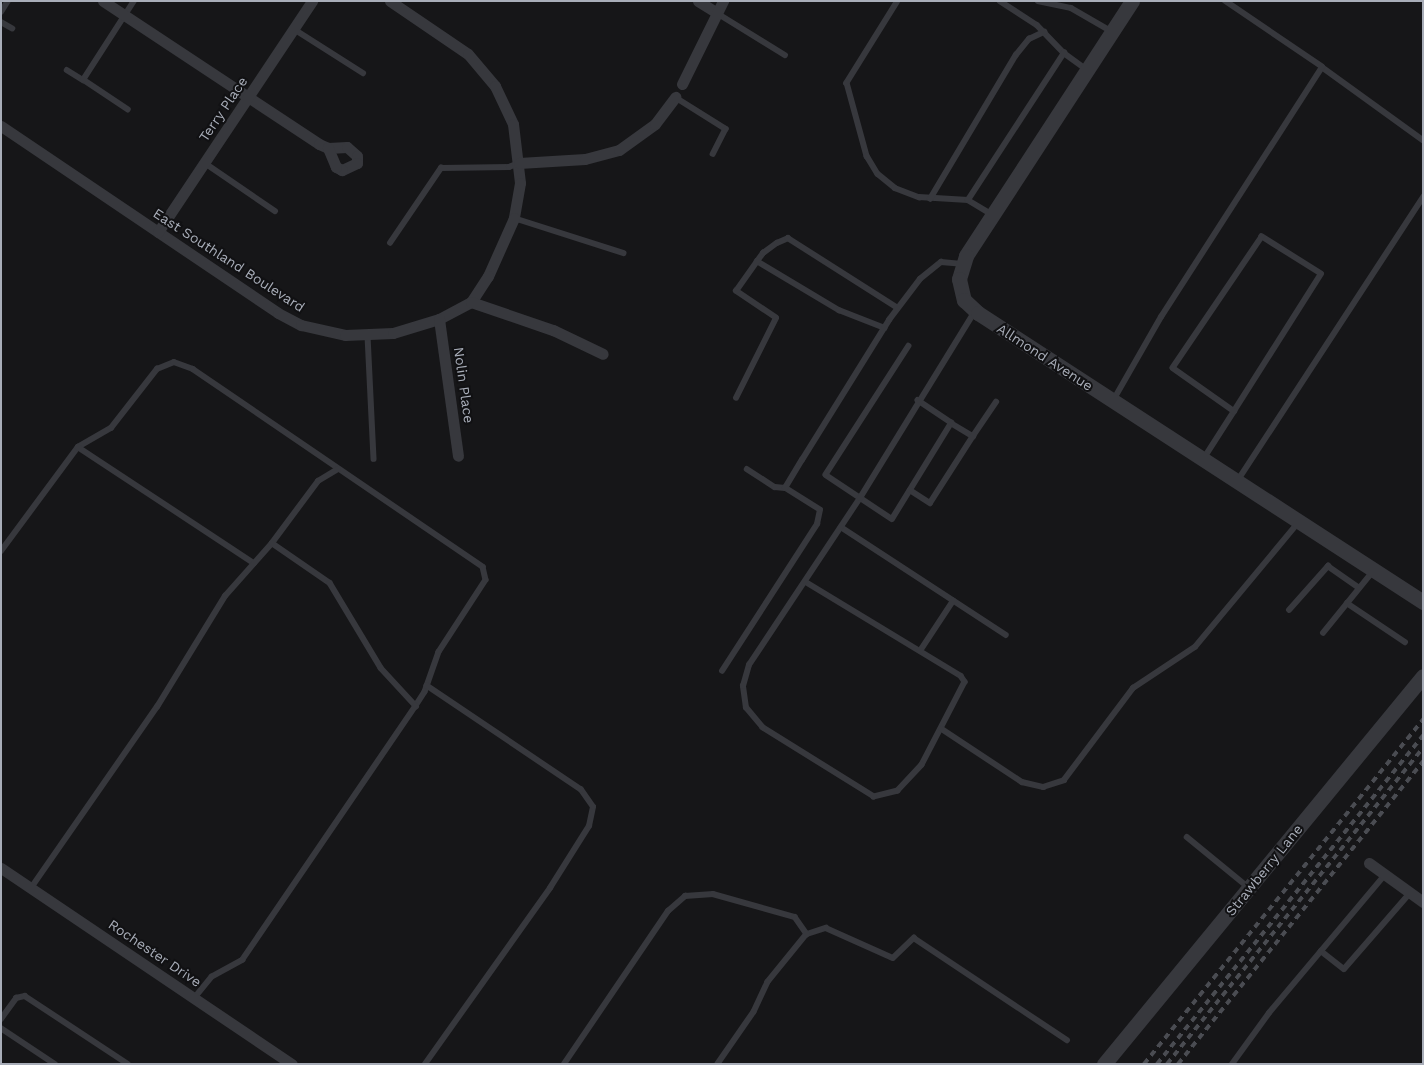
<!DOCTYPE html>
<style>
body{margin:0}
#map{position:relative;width:1424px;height:1065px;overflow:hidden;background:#161618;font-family:"Work Sans",sans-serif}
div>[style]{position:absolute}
.service>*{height:5.5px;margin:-2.75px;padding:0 2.75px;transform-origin:2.75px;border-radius:2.75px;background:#37383d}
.minor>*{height:11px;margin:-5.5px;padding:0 5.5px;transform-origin:5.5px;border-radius:5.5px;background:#37383d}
.tertiary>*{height:15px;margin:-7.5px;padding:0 7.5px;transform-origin:7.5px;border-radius:7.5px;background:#37383d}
.rail>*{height:4px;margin-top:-2px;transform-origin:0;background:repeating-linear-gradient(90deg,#4a4c52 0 6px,transparent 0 11px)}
span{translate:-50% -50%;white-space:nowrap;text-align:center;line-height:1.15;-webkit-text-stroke:4px #111113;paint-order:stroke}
.street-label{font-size:14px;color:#a8adb8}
.frame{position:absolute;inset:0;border:2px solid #a8adb8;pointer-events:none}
</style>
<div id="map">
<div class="service">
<i style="left:898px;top:1px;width:97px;rotate:121.9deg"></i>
<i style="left:847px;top:83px;width:76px;rotate:74.7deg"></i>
<i style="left:867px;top:156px;width:21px;rotate:59deg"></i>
<i style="left:878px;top:174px;width:22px;rotate:39deg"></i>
<i style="left:895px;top:188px;width:26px;rotate:21deg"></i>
<i style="left:919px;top:197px;width:49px;rotate:3.5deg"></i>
<i style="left:968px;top:200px;width:27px;rotate:31deg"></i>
<i style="left:1000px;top:1px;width:44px;rotate:33deg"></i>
<i style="left:1037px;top:25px;width:39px;rotate:46deg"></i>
<i style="left:1064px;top:53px;width:27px;rotate:36deg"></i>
<i style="left:1038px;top:1px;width:34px;rotate:12deg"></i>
<i style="left:1071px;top:8px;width:46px;rotate:29.9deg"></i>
<i style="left:1px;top:12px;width:13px;rotate:-58deg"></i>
<i style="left:717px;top:13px;width:80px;rotate:31.7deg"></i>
<i style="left:1px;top:22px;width:13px;rotate:29deg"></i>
<i style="left:294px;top:29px;width:82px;rotate:32.5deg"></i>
<i style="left:1322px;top:67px;width:125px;rotate:35.9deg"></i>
<i style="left:67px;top:70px;width:19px;rotate:32deg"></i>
<i style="left:675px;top:97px;width:60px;rotate:32.1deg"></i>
<i style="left:726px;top:129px;width:28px;rotate:117deg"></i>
<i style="left:128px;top:110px;width:54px;rotate:-146.3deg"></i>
<i style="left:83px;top:80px;width:94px;rotate:-57.2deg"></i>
<i style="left:205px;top:163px;width:85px;rotate:34.4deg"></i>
<i style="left:930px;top:199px;width:168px;rotate:-59.2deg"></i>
<i style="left:1016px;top:55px;width:21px;rotate:-51deg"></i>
<i style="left:1029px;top:39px;width:17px;rotate:-25deg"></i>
<i style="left:968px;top:200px;width:176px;rotate:-56.9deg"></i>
<i style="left:514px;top:218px;width:115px;rotate:17.7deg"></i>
<i style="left:390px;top:243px;width:91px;rotate:-55.8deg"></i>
<i style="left:441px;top:168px;width:68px;rotate:-0.8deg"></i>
<i style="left:509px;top:167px;width:9px;rotate:-21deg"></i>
<i style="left:757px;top:261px;width:96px;rotate:30.9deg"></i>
<i style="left:839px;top:310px;width:49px;rotate:21.4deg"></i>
<i style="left:368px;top:336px;width:123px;rotate:87.2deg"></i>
<i style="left:909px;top:346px;width:153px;rotate:122.8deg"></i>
<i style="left:826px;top:475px;width:79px;rotate:33.7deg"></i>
<i style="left:892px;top:519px;width:113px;rotate:-58.4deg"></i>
<i style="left:951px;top:423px;width:40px;rotate:-146deg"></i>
<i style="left:736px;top:398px;width:89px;rotate:-63.4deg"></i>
<i style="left:776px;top:318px;width:48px;rotate:-146deg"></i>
<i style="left:736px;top:291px;width:47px;rotate:-54.6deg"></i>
<i style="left:763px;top:253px;width:17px;rotate:-36deg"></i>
<i style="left:777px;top:243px;width:12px;rotate:-24deg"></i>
<i style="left:788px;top:238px;width:130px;rotate:32.5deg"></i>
<i style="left:1114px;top:399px;width:95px;rotate:-60.2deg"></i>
<i style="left:1161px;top:317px;width:297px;rotate:-57.2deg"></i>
<i style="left:1322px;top:67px;width:117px;rotate:-145.8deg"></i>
<i style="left:951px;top:423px;width:26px;rotate:31deg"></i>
<i style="left:973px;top:436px;width:41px;rotate:-55.9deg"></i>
<i style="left:78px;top:447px;width:38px;rotate:-30deg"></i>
<i style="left:111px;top:428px;width:75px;rotate:-52.1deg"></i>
<i style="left:157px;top:369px;width:18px;rotate:-22deg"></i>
<i style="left:174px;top:362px;width:20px;rotate:20deg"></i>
<i style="left:193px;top:369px;width:351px;rotate:34.3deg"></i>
<i style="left:483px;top:567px;width:13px;rotate:77deg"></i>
<i style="left:486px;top:580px;width:86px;rotate:123.1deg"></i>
<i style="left:439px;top:652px;width:42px;rotate:109.3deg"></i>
<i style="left:425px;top:692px;width:17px;rotate:123deg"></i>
<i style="left:1204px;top:458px;width:56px;rotate:-57.4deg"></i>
<i style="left:1234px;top:411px;width:162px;rotate:-57.6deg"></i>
<i style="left:1321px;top:274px;width:70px;rotate:-147.9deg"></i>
<i style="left:1262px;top:237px;width:158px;rotate:124.2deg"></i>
<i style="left:1173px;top:368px;width:75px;rotate:35.2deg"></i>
<i style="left:747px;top:469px;width:33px;rotate:33deg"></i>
<i style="left:775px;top:487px;width:10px;rotate:6deg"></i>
<i style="left:1238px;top:480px;width:338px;rotate:-56.8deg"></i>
<i style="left:910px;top:490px;width:24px;rotate:33deg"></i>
<i style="left:930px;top:503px;width:80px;rotate:-57.3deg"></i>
<i style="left:841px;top:527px;width:197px;rotate:33.2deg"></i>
<i style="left:272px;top:543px;width:77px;rotate:-53.4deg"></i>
<i style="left:318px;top:481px;width:23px;rotate:-31deg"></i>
<i style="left:1px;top:551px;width:129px;rotate:-53.5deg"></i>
<i style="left:78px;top:447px;width:211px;rotate:33.4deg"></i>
<i style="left:806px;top:582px;width:181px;rotate:31.2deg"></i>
<i style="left:961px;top:676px;width:7px;rotate:56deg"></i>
<i style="left:965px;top:682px;width:93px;rotate:117.4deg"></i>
<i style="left:922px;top:765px;width:35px;rotate:133deg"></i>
<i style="left:898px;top:791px;width:25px;rotate:166deg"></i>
<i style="left:874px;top:797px;width:131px;rotate:-148.1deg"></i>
<i style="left:763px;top:728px;width:26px;rotate:-130deg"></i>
<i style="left:746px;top:708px;width:22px;rotate:-98deg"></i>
<i style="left:743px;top:686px;width:22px;rotate:-74deg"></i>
<i style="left:749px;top:665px;width:201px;rotate:-56.4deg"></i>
<i style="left:860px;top:498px;width:220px;rotate:-58.4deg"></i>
<i style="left:1347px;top:603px;width:70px;rotate:33.9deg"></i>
<i style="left:1289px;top:610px;width:59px;rotate:-48.4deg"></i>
<i style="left:1328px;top:566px;width:38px;rotate:35deg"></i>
<i style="left:1323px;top:633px;width:81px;rotate:-51deg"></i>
<i style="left:920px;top:651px;width:60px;rotate:-56.6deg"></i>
<i style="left:722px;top:671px;width:175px;rotate:-57.1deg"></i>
<i style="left:817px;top:524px;width:14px;rotate:-78deg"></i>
<i style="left:820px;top:510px;width:41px;rotate:-147.8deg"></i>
<i style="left:785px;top:488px;width:33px;rotate:-59deg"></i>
<i style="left:802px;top:460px;width:165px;rotate:-58.1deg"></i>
<i style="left:889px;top:320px;width:51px;rotate:-52.9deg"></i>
<i style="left:920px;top:279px;width:27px;rotate:-39deg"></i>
<i style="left:941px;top:262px;width:21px;rotate:5deg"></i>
<i style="left:942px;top:729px;width:96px;rotate:33.5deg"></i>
<i style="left:1022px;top:782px;width:22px;rotate:13deg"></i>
<i style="left:1043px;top:787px;width:22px;rotate:-18deg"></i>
<i style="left:1064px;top:780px;width:115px;rotate:-53.1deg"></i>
<i style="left:1133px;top:688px;width:74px;rotate:-33.5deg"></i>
<i style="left:1195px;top:647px;width:161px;rotate:-50.3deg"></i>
<i style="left:1187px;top:837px;width:79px;rotate:39.3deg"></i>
<i style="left:31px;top:888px;width:221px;rotate:-55.2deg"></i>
<i style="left:157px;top:707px;width:130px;rotate:-58.5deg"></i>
<i style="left:225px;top:596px;width:71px;rotate:-48.4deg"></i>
<i style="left:272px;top:543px;width:70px;rotate:34.6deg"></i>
<i style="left:330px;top:583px;width:99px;rotate:59deg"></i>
<i style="left:381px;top:668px;width:52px;rotate:47.4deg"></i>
<i style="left:416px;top:706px;width:307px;rotate:124.3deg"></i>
<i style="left:243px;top:960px;width:35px;rotate:151deg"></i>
<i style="left:212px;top:977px;width:27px;rotate:129deg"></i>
<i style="left:807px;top:934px;width:20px;rotate:-18deg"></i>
<i style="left:826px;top:928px;width:73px;rotate:24.1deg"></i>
<i style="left:893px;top:958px;width:29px;rotate:-44deg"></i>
<i style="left:914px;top:938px;width:184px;rotate:33.7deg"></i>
<i style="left:1321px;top:951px;width:29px;rotate:38deg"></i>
<i style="left:1344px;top:969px;width:101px;rotate:-49deg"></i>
<i style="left:1px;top:1019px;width:26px;rotate:-54deg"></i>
<i style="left:16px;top:998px;width:9px;rotate:-13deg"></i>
<i style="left:25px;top:996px;width:123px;rotate:33.4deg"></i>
<i style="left:1px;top:1028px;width:65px;rotate:33.7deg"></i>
<i style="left:425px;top:1064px;width:216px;rotate:-54.6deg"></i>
<i style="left:550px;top:888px;width:73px;rotate:-57.8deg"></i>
<i style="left:589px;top:826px;width:19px;rotate:-78deg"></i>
<i style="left:593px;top:807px;width:21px;rotate:-125deg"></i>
<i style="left:581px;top:790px;width:186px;rotate:-146deg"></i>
<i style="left:564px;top:1064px;width:185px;rotate:-55.8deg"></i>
<i style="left:668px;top:911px;width:23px;rotate:-41deg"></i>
<i style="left:685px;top:896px;width:28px;rotate:-4deg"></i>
<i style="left:713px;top:894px;width:85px;rotate:15.7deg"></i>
<i style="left:795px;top:917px;width:21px;rotate:55deg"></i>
<i style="left:807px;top:934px;width:62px;rotate:129.1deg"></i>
<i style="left:768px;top:982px;width:33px;rotate:115deg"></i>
<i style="left:754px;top:1012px;width:63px;rotate:124.7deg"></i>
<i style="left:1232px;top:1064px;width:63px;rotate:-54deg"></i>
<i style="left:1269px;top:1013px;width:180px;rotate:-50deg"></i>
</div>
<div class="minor">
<i style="left:103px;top:1px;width:259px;rotate:33.5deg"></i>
<i style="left:319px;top:144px;width:10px;rotate:24deg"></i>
<i style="left:328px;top:148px;width:19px;rotate:-3deg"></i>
<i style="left:347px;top:147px;width:13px;rotate:42deg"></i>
<i style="left:357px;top:156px;width:7px;rotate:90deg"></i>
<i style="left:357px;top:163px;width:17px;rotate:155deg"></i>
<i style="left:342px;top:170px;width:7px;rotate:-153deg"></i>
<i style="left:336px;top:167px;width:21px;rotate:-113deg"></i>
<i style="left:390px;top:1px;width:94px;rotate:34.2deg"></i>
<i style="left:468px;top:54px;width:42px;rotate:49.8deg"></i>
<i style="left:495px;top:86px;width:42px;rotate:64.7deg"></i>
<i style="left:513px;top:124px;width:59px;rotate:83.2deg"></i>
<i style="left:520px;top:183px;width:36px;rotate:100deg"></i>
<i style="left:514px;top:218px;width:64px;rotate:114.1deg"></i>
<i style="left:488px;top:276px;width:31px;rotate:123deg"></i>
<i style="left:698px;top:1px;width:22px;rotate:32deg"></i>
<i style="left:682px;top:84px;width:93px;rotate:-63.7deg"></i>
<i style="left:1px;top:126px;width:334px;rotate:34deg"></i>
<i style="left:278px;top:313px;width:26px;rotate:28deg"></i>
<i style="left:301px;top:325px;width:45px;rotate:12.8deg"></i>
<i style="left:345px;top:335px;width:48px;rotate:-2.4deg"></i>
<i style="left:393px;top:333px;width:48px;rotate:-16.9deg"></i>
<i style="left:439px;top:319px;width:36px;rotate:-28deg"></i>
<i style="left:471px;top:302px;width:87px;rotate:18.9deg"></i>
<i style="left:553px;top:330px;width:55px;rotate:25.6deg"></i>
<i style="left:519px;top:163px;width:66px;rotate:-3.5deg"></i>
<i style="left:585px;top:159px;width:35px;rotate:-15deg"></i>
<i style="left:619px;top:150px;width:44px;rotate:-35.8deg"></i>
<i style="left:655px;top:124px;width:34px;rotate:-53deg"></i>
<i style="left:158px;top:232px;width:278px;rotate:-56.3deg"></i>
<i style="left:439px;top:319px;width:138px;rotate:82.1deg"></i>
<i style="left:1369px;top:863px;width:67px;rotate:35.8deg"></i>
<i style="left:1px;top:868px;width:351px;rotate:34deg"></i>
</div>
<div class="tertiary">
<i style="left:1132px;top:1px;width:304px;rotate:123.1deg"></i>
<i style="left:966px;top:256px;width:24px;rotate:107deg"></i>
<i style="left:959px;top:279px;width:22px;rotate:77deg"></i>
<i style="left:964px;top:300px;width:19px;rotate:43deg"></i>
<i style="left:978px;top:313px;width:531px;rotate:33deg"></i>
<i style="left:1104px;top:1064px;width:502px;rotate:-50.57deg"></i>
</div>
<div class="rail">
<i style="left:1144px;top:1064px;width:444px;rotate:-51deg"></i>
<i style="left:1157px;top:1064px;width:423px;rotate:-51deg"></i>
<i style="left:1167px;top:1064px;width:407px;rotate:-51deg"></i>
<i style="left:1178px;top:1064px;width:390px;rotate:-51deg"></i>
</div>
<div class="street-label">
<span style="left:223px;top:109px;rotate:-56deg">Terry Place</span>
<span style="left:229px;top:260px;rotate:33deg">East Southland Boulevard</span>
<span style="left:1045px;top:357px;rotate:33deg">Allmond Avenue</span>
<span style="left:464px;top:385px;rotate:82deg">Nolin Place</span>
<span style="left:1264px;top:870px;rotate:-51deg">Strawberry Lane</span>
<span style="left:155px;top:953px;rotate:34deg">Rochester Drive</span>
</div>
<div class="frame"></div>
</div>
